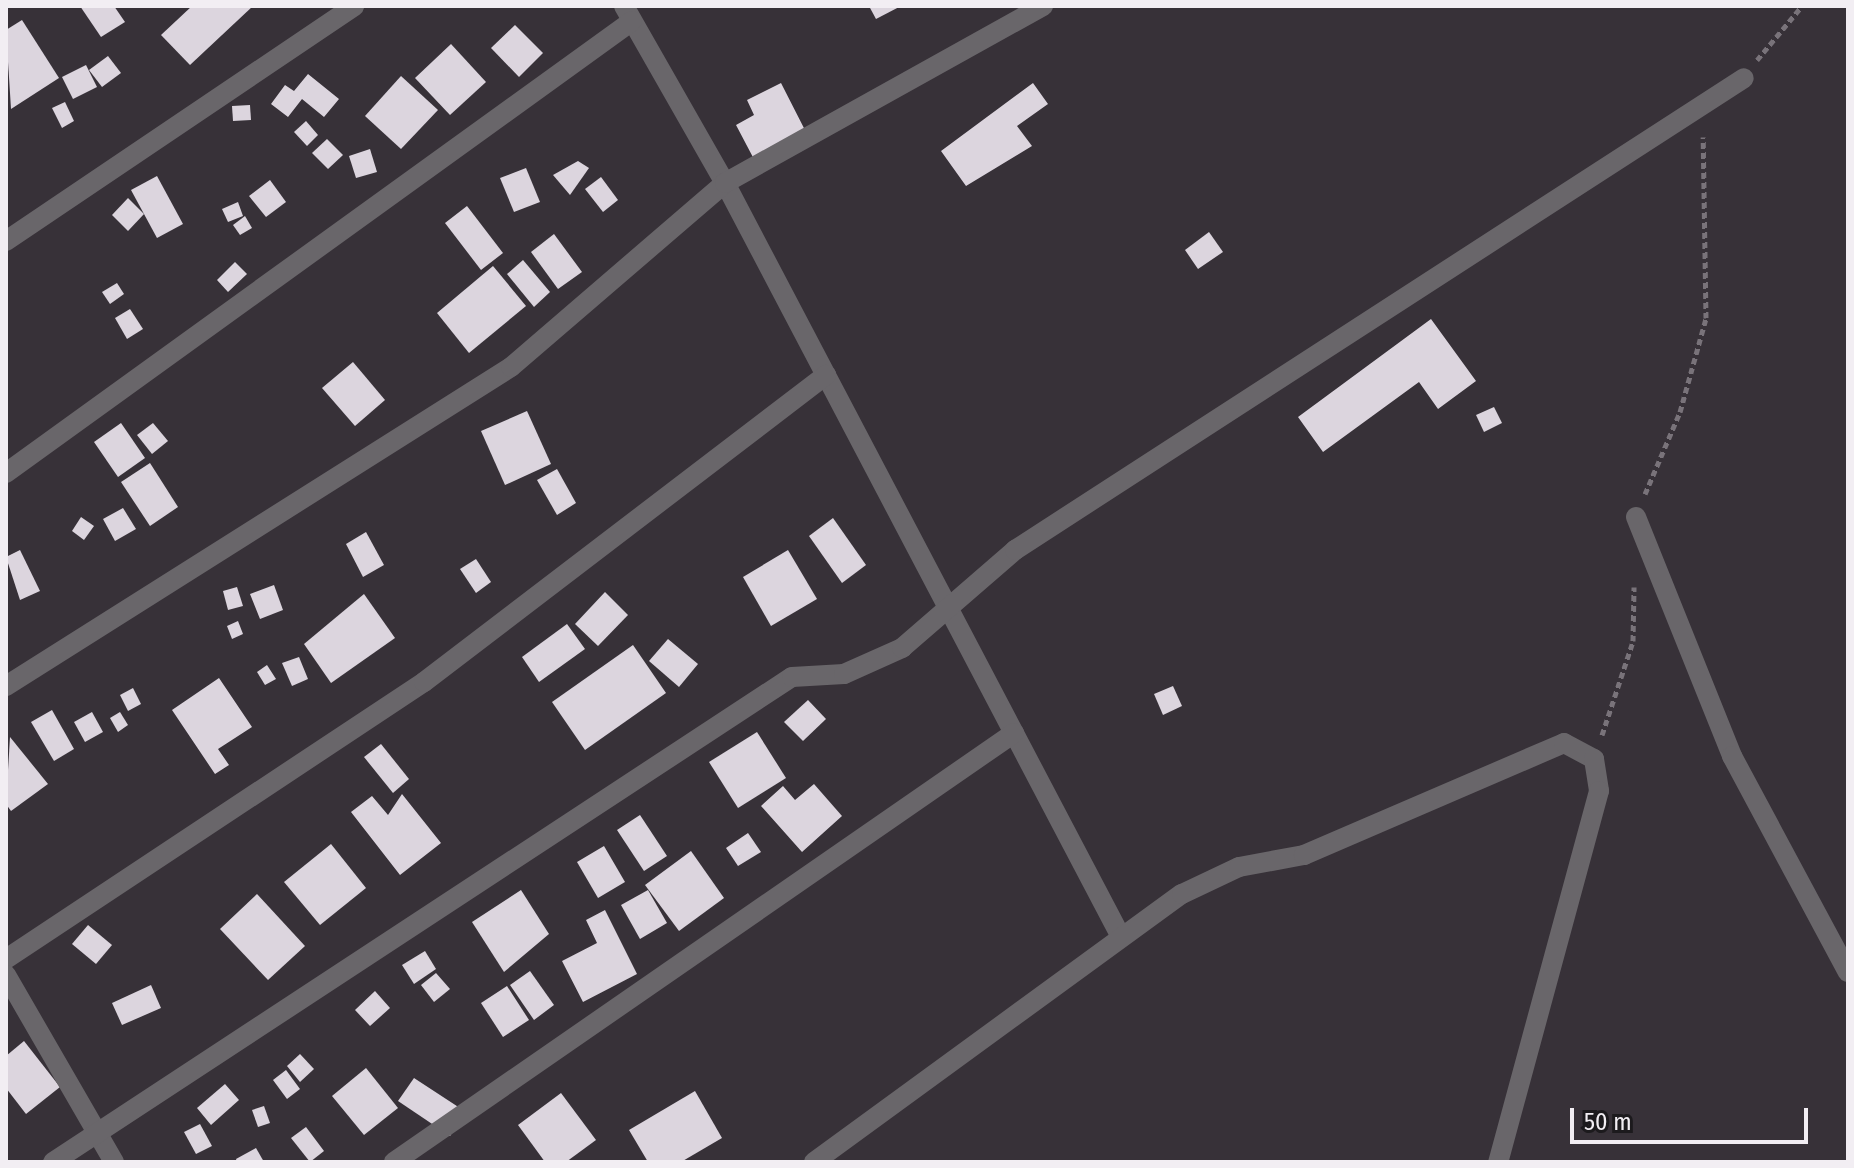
<!DOCTYPE html>
<style>
body{margin:0}
#map{position:relative;width:1854px;height:1168px;overflow:hidden;background:#373138;font-family:"Fira Sans Condensed",sans-serif}
div>[style]{position:absolute}
.building>*{inset:0;background:#dcd5de}
.path>*{height:5px;margin-top:-2.5px;transform-origin:0;background:repeating-linear-gradient(90deg,#79737a 0 6px,transparent 0 10px)}
.minor>*{height:20px;margin:-10px;padding:0 10px;transform-origin:10px;border-radius:10px;background:#69666a}
span{translate:-50% -50%;white-space:nowrap;text-align:center;line-height:1.15;-webkit-text-stroke:8px #1c1a1d;paint-order:stroke}
.frame{position:absolute;inset:0;border:8px solid #f2eef3;pointer-events:none}
.scale{position:absolute;left:1570px;top:1108px;width:238px;height:36px;box-sizing:border-box;border:4px solid #f2eef3;border-top:0;padding-left:10px;font-size:24px;line-height:28px;white-space:nowrap;color:#f2eef3;-webkit-text-stroke:6px #1c1a1d;paint-order:stroke}
</style>
<div id="map">
<div class="building">
<i style="clip-path:polygon(80px 6px,114px 6px,125px 22px,101px 37px)"></i>
<i style="clip-path:polygon(192px 6px,253px 6px,190px 65px,161px 35px)"></i>
<i style="clip-path:polygon(869px 6px,901px 6px,876px 19px)"></i>
<i style="clip-path:polygon(22px 20px,59px 78px,11px 109px,6px 30px)"></i>
<i style="clip-path:polygon(515px 25px,543px 53px,519px 77px,491px 48px)"></i>
<i style="clip-path:polygon(451px 44px,486px 82px,450px 115px,415px 78px)"></i>
<i style="clip-path:polygon(108px 56px,121px 73px,102px 87px,89px 70px)"></i>
<i style="clip-path:polygon(86px 65px,97px 87px,73px 99px,62px 77px)"></i>
<i style="clip-path:polygon(308px 74px,339px 99px,324px 117px,302px 99px,288px 117px,271px 104px,285px 85px,294px 91px)"></i>
<i style="clip-path:polygon(401px 76px,438px 110px,401px 149px,365px 116px)"></i>
<i style="clip-path:polygon(781px 83px,808px 136px,756px 163px,736px 125px,754px 115px,747px 100px)"></i>
<i style="clip-path:polygon(1033px 83px,1048px 104px,1017px 126px,1032px 146px,966px 186px,941px 151px)"></i>
<i style="clip-path:polygon(65px 102px,74px 121px,62px 128px,52px 108px)"></i>
<i style="clip-path:polygon(250px 105px,251px 120px,233px 121px,232px 106px)"></i>
<i style="clip-path:polygon(306px 121px,318px 135px,307px 146px,294px 132px)"></i>
<i style="clip-path:polygon(327px 139px,343px 155px,328px 169px,312px 153px)"></i>
<i style="clip-path:polygon(370px 149px,377px 172px,356px 178px,349px 156px)"></i>
<i style="clip-path:polygon(578px 161px,589px 168px,570px 195px,553px 175px)"></i>
<i style="clip-path:polygon(526px 168px,540px 202px,514px 212px,500px 178px)"></i>
<i style="clip-path:polygon(157px 176px,183px 224px,157px 238px,131px 190px)"></i>
<i style="clip-path:polygon(601px 177px,618px 200px,603px 212px,585px 189px)"></i>
<i style="clip-path:polygon(270px 180px,286px 202px,266px 217px,249px 196px)"></i>
<i style="clip-path:polygon(128px 198px,144px 214px,128px 231px,112px 215px)"></i>
<i style="clip-path:polygon(238px 202px,243px 216px,228px 222px,222px 209px)"></i>
<i style="clip-path:polygon(467px 206px,503px 253px,481px 270px,445px 223px)"></i>
<i style="clip-path:polygon(245px 216px,252px 228px,240px 235px,233px 225px)"></i>
<i style="clip-path:polygon(1209px 232px,1223px 252px,1198px 269px,1185px 250px)"></i>
<i style="clip-path:polygon(554px 234px,582px 272px,558px 289px,531px 252px)"></i>
<i style="clip-path:polygon(523px 260px,550px 292px,534px 307px,507px 274px)"></i>
<i style="clip-path:polygon(235px 262px,247px 274px,228px 292px,217px 280px)"></i>
<i style="clip-path:polygon(493px 266px,526px 306px,469px 353px,437px 313px)"></i>
<i style="clip-path:polygon(117px 283px,124px 294px,110px 304px,102px 292px)"></i>
<i style="clip-path:polygon(130px 309px,143px 329px,127px 339px,115px 318px)"></i>
<i style="clip-path:polygon(1431px 319px,1476px 381px,1438px 409px,1419px 382px,1323px 452px,1298px 417px)"></i>
<i style="clip-path:polygon(353px 362px,385px 400px,355px 426px,322px 388px)"></i>
<i style="clip-path:polygon(1494px 407px,1502px 423px,1484px 432px,1476px 415px)"></i>
<i style="clip-path:polygon(527px 411px,551px 464px,505px 485px,481px 431px)"></i>
<i style="clip-path:polygon(121px 423px,145px 458px,118px 477px,94px 442px)"></i>
<i style="clip-path:polygon(153px 423px,168px 441px,152px 454px,137px 435px)"></i>
<i style="clip-path:polygon(150px 463px,178px 507px,150px 526px,121px 482px)"></i>
<i style="clip-path:polygon(557px 469px,576px 503px,557px 515px,537px 480px)"></i>
<i style="clip-path:polygon(123px 508px,136px 529px,115px 541px,103px 519px)"></i>
<i style="clip-path:polygon(81px 517px,94px 526px,84px 540px,72px 531px)"></i>
<i style="clip-path:polygon(833px 518px,866px 565px,842px 583px,809px 536px)"></i>
<i style="clip-path:polygon(366px 532px,384px 565px,363px 577px,346px 544px)"></i>
<i style="clip-path:polygon(20px 550px,40px 591px,20px 600px,6px 557px)"></i>
<i style="clip-path:polygon(788px 550px,817px 599px,771px 626px,743px 577px)"></i>
<i style="clip-path:polygon(476px 559px,491px 582px,476px 593px,460px 569px)"></i>
<i style="clip-path:polygon(274px 585px,283px 610px,260px 619px,250px 594px)"></i>
<i style="clip-path:polygon(237px 587px,243px 606px,228px 610px,223px 591px)"></i>
<i style="clip-path:polygon(605px 592px,628px 615px,598px 646px,575px 624px)"></i>
<i style="clip-path:polygon(364px 594px,395px 638px,331px 683px,304px 644px)"></i>
<i style="clip-path:polygon(238px 621px,243px 634px,232px 639px,227px 626px)"></i>
<i style="clip-path:polygon(567px 624px,585px 649px,539px 682px,522px 657px)"></i>
<i style="clip-path:polygon(668px 639px,698px 664px,679px 687px,649px 661px)"></i>
<i style="clip-path:polygon(633px 645px,666px 693px,585px 750px,552px 702px)"></i>
<i style="clip-path:polygon(299px 657px,308px 679px,292px 686px,282px 663px)"></i>
<i style="clip-path:polygon(267px 665px,276px 679px,265px 685px,257px 672px)"></i>
<i style="clip-path:polygon(219px 678px,252px 727px,218px 749px,229px 765px,215px 774px,172px 710px)"></i>
<i style="clip-path:polygon(1173px 686px,1182px 706px,1163px 715px,1154px 694px)"></i>
<i style="clip-path:polygon(133px 688px,141px 704px,128px 711px,120px 695px)"></i>
<i style="clip-path:polygon(808px 700px,826px 719px,803px 741px,784px 722px)"></i>
<i style="clip-path:polygon(52px 710px,74px 749px,54px 761px,31px 722px)"></i>
<i style="clip-path:polygon(92px 712px,103px 732px,85px 742px,74px 722px)"></i>
<i style="clip-path:polygon(120px 712px,128px 725px,118px 732px,110px 718px)"></i>
<i style="clip-path:polygon(757px 732px,786px 778px,738px 808px,709px 762px)"></i>
<i style="clip-path:polygon(10px 737px,48px 784px,11px 811px,6px 804px)"></i>
<i style="clip-path:polygon(381px 744px,409px 779px,393px 793px,364px 757px)"></i>
<i style="clip-path:polygon(814px 784px,842px 816px,802px 852px,761px 806px,783px 786px,795px 800px)"></i>
<i style="clip-path:polygon(402px 794px,441px 843px,400px 875px,351px 812px,372px 796px,388px 815px)"></i>
<i style="clip-path:polygon(640px 815px,667px 856px,644px 871px,617px 830px)"></i>
<i style="clip-path:polygon(748px 833px,761px 852px,738px 866px,726px 848px)"></i>
<i style="clip-path:polygon(331px 844px,366px 888px,320px 925px,284px 882px)"></i>
<i style="clip-path:polygon(604px 846px,625px 882px,598px 898px,577px 862px)"></i>
<i style="clip-path:polygon(691px 851px,724px 898px,679px 931px,645px 885px)"></i>
<i style="clip-path:polygon(521px 890px,549px 934px,504px 972px,472px 922px)"></i>
<i style="clip-path:polygon(648px 890px,667px 923px,640px 939px,621px 905px)"></i>
<i style="clip-path:polygon(257px 894px,305px 946px,268px 980px,220px 929px)"></i>
<i style="clip-path:polygon(605px 910px,637px 974px,583px 1002px,562px 961px,597px 943px,586px 920px)"></i>
<i style="clip-path:polygon(88px 925px,112px 945px,96px 964px,72px 944px)"></i>
<i style="clip-path:polygon(425px 951px,436px 969px,414px 984px,402px 965px)"></i>
<i style="clip-path:polygon(530px 971px,554px 1005px,534px 1020px,510px 985px)"></i>
<i style="clip-path:polygon(436px 973px,450px 989px,434px 1002px,421px 985px)"></i>
<i style="clip-path:polygon(151px 985px,161px 1008px,122px 1025px,112px 1003px)"></i>
<i style="clip-path:polygon(507px 986px,529px 1020px,503px 1037px,481px 1003px)"></i>
<i style="clip-path:polygon(375px 991px,390px 1008px,370px 1026px,355px 1010px)"></i>
<i style="clip-path:polygon(24px 1041px,60px 1087px,26px 1114px,6px 1088px,6px 1056px)"></i>
<i style="clip-path:polygon(300px 1054px,314px 1069px,300px 1082px,287px 1066px)"></i>
<i style="clip-path:polygon(366px 1068px,398px 1108px,364px 1135px,332px 1096px)"></i>
<i style="clip-path:polygon(286px 1070px,300px 1089px,287px 1099px,273px 1080px)"></i>
<i style="clip-path:polygon(414px 1078px,466px 1112px,450px 1136px,398px 1101px)"></i>
<i style="clip-path:polygon(225px 1084px,239px 1100px,211px 1125px,197px 1108px)"></i>
<i style="clip-path:polygon(695px 1091px,722px 1138px,681px 1162px,648px 1162px,629px 1130px)"></i>
<i style="clip-path:polygon(561px 1093px,596px 1140px,566px 1162px,545px 1162px,518px 1125px)"></i>
<i style="clip-path:polygon(264px 1106px,270px 1123px,258px 1127px,252px 1110px)"></i>
<i style="clip-path:polygon(200px 1124px,212px 1146px,196px 1154px,184px 1132px)"></i>
<i style="clip-path:polygon(306px 1127px,324px 1151px,310px 1162px,291px 1138px)"></i>
<i style="clip-path:polygon(256px 1148px,264px 1162px,237px 1162px,236px 1159px)"></i>
</div>
<div class="path">
<i style="left:1757px;top:60px;width:70px;rotate:-50.2deg"></i>
<i style="left:1645px;top:494px;width:89px;rotate:-66.9deg"></i>
<i style="left:1680px;top:412px;width:98px;rotate:-74.5deg"></i>
<i style="left:1706px;top:318px;width:181px;rotate:-90.9deg"></i>
<i style="left:1602px;top:735px;width:99px;rotate:-71.7deg"></i>
<i style="left:1633px;top:641px;width:54px;rotate:-88.9deg"></i>
</div>
<div class="minor">
<i style="left:624px;top:6px;width:204px;rotate:60.3deg"></i>
<i style="left:725px;top:183px;width:849px;rotate:62.29deg"></i>
<i style="left:6px;top:241px;width:420px;rotate:-34deg"></i>
<i style="left:6px;top:473px;width:772px;rotate:-35.83deg"></i>
<i style="left:1636px;top:517px;width:258px;rotate:68.1deg"></i>
<i style="left:1732px;top:756px;width:245px;rotate:61.8deg"></i>
<i style="left:6px;top:686px;width:597px;rotate:-32.28deg"></i>
<i style="left:511px;top:367px;width:282px;rotate:-40.7deg"></i>
<i style="left:725px;top:183px;width:364px;rotate:-29.1deg"></i>
<i style="left:6px;top:959px;width:501px;rotate:-33.53deg"></i>
<i style="left:424px;top:682px;width:506px;rotate:-37.37deg"></i>
<i style="left:6px;top:975px;width:216px;rotate:60deg"></i>
<i style="left:53px;top:1162px;width:884px;rotate:-33.28deg"></i>
<i style="left:792px;top:677px;width:52px;rotate:-3.3deg"></i>
<i style="left:844px;top:674px;width:64px;rotate:-24.1deg"></i>
<i style="left:902px;top:648px;width:150px;rotate:-40.9deg"></i>
<i style="left:1015px;top:550px;width:868px;rotate:-32.92deg"></i>
<i style="left:394px;top:1162px;width:754px;rotate:-34.68deg"></i>
<i style="left:814px;top:1162px;width:455px;rotate:-36.1deg"></i>
<i style="left:1182px;top:894px;width:63px;rotate:-25.3deg"></i>
<i style="left:1239px;top:867px;width:66px;rotate:-10.5deg"></i>
<i style="left:1304px;top:855px;width:283px;rotate:-23.3deg"></i>
<i style="left:1564px;top:743px;width:34px;rotate:28deg"></i>
<i style="left:1594px;top:759px;width:32px;rotate:81deg"></i>
<i style="left:1599px;top:791px;width:385px;rotate:105.2deg"></i>
</div>
<div class="frame"></div>
<div class="scale">50 m</div>
</div>
